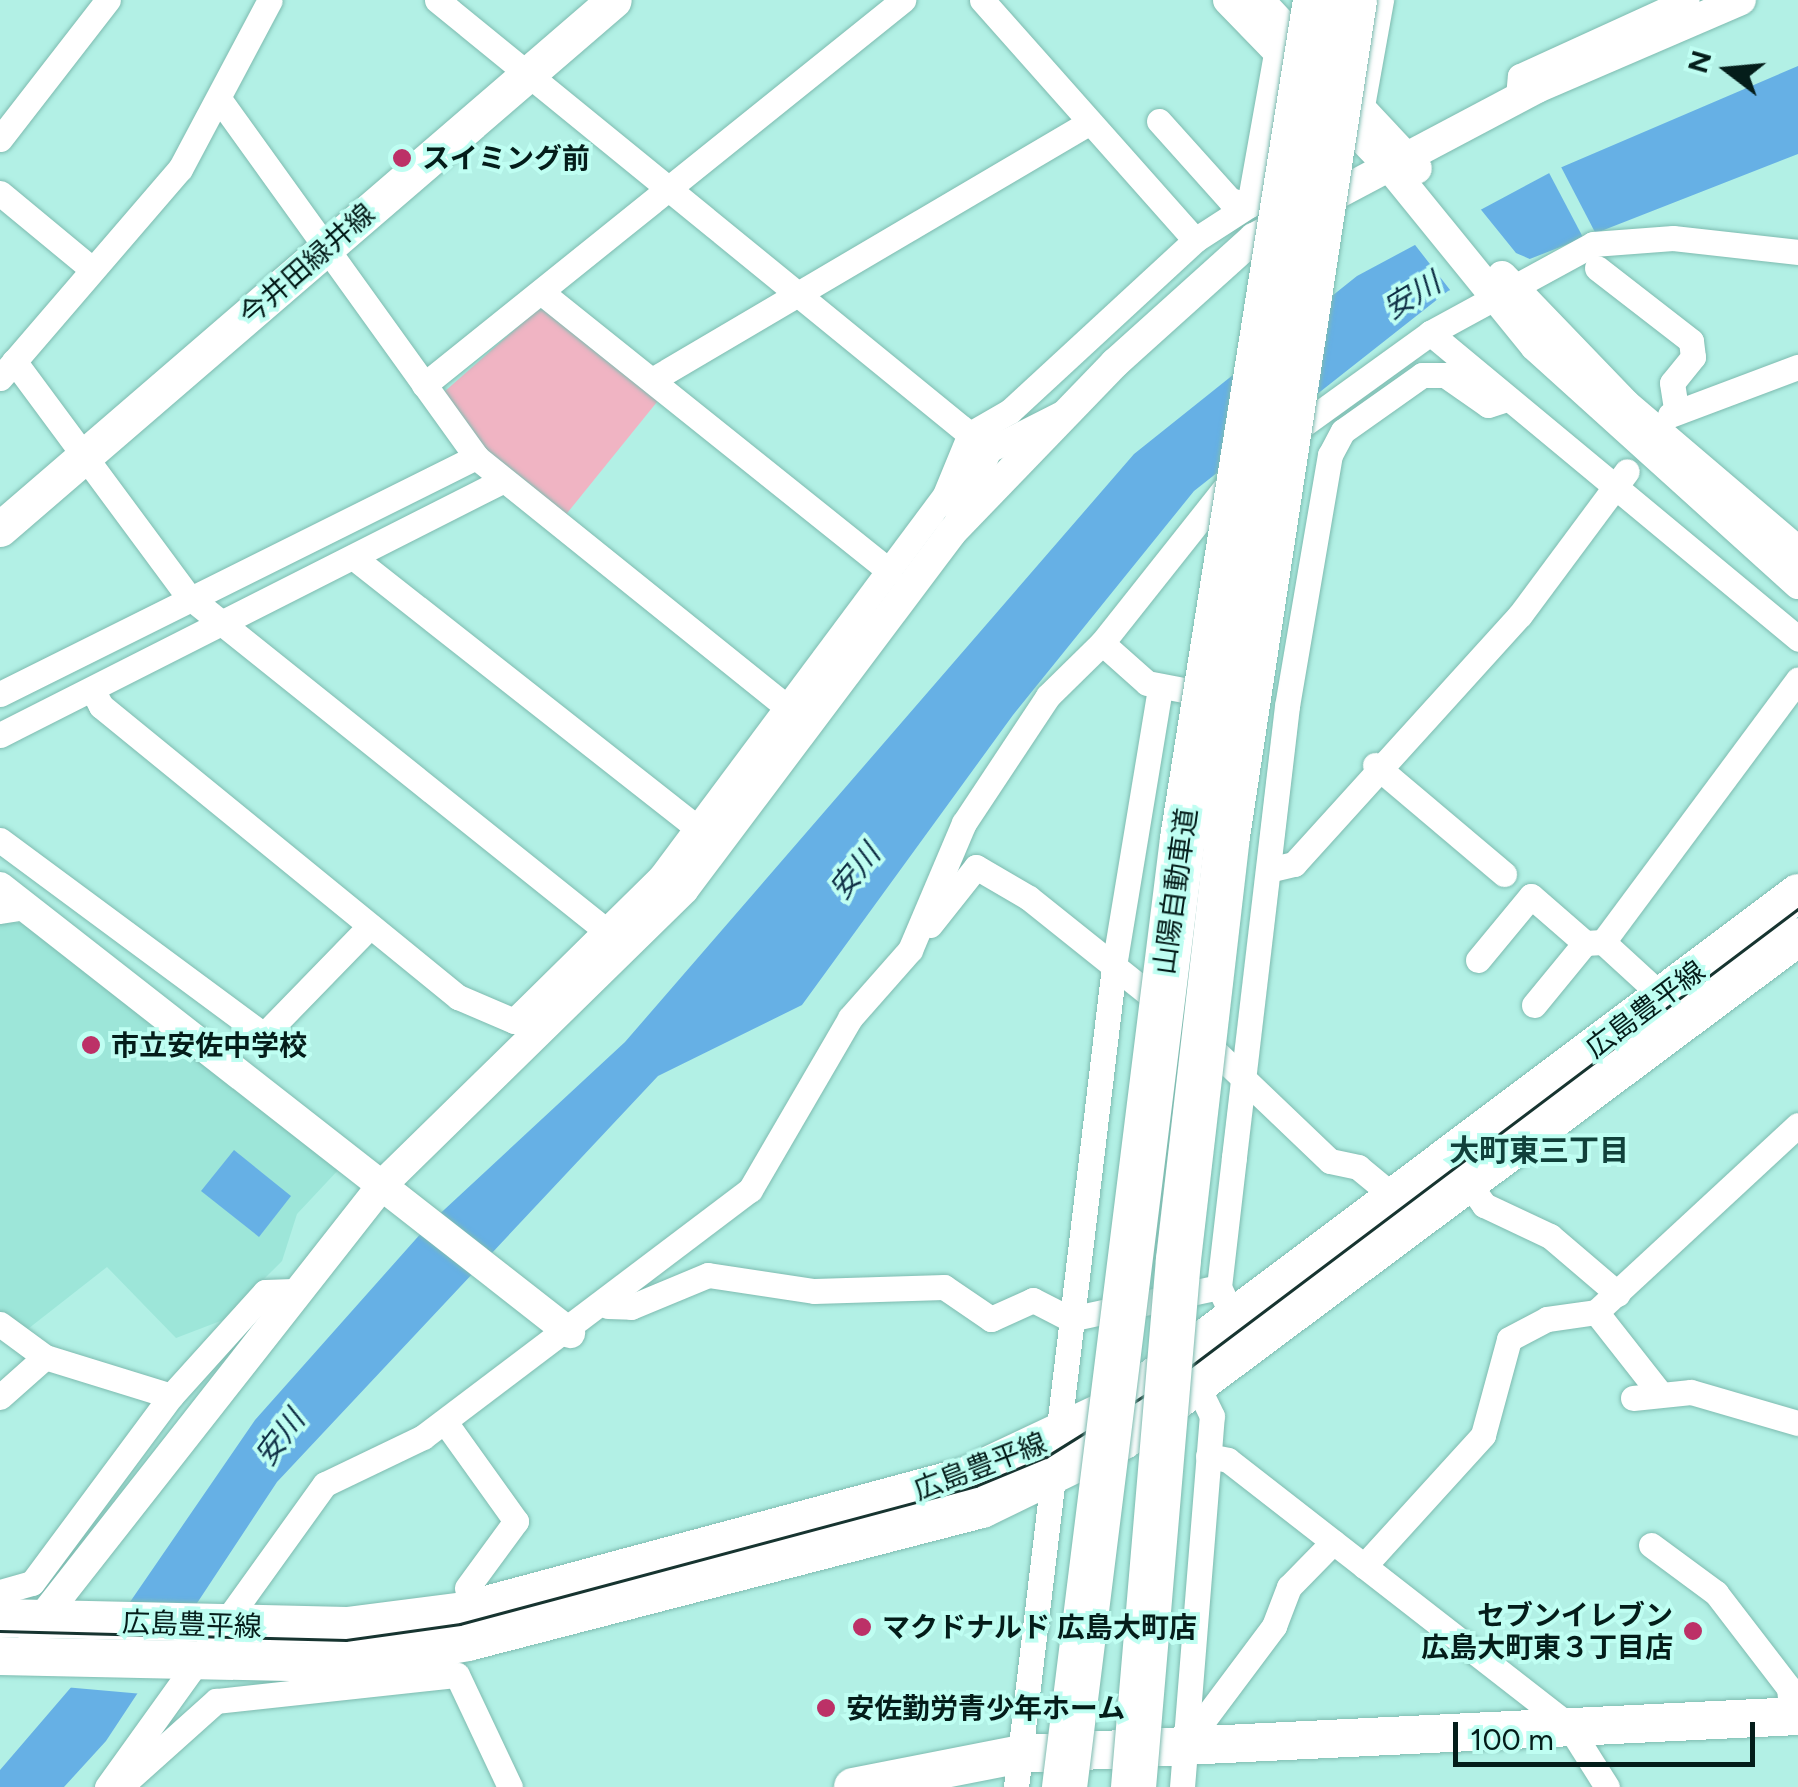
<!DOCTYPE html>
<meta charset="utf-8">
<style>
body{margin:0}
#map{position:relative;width:1798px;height:1787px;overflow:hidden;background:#b2f0e5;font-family:Figtree,"Noto Sans JP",sans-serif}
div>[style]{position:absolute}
.built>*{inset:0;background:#9de6d9}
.green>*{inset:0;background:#f0b4c3}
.water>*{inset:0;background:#66b0e5}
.pier>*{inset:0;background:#b2f0e5}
.roads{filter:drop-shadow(0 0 2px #7ebbb0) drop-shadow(0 0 2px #7ebbb0)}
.minor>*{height:25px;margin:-12.5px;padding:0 12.5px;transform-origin:12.5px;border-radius:12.5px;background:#fff}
.tertiary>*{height:30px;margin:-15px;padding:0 15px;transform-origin:15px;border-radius:15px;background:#fff}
.secondary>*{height:35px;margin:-17.5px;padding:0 17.5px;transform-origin:17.5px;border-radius:17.5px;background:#fff}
.primary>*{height:38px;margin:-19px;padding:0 19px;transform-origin:19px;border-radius:19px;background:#fff}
.tram>*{height:2.5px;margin:-1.25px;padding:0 1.25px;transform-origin:1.25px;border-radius:1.25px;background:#173430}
.bridges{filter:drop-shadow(0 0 2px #7ebbb0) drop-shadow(0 0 2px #7ebbb0)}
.motorway-bridge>*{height:45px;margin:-22.5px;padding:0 22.5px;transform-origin:22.5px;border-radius:22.5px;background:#fff}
.dots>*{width:28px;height:28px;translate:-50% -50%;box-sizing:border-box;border:5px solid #bffef2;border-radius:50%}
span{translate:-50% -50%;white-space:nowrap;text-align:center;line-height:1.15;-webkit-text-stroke:8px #bffef2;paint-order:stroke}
.poi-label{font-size:28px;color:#041d1a;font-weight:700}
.left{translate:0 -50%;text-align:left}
.right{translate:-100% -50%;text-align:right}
.street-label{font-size:28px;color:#041d1a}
.water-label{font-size:30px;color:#0e2e44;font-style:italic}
.neighbourhood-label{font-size:30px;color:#11413b;font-weight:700}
.north{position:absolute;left:1678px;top:20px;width:100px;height:100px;-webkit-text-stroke:8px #bffef2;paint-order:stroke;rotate:286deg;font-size:28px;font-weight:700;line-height:40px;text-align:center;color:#041d1a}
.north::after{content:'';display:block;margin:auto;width:35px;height:45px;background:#041d1a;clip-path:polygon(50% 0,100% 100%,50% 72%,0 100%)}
.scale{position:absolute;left:1453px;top:1722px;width:302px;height:45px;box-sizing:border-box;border:5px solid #041d1a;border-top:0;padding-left:12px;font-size:30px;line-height:35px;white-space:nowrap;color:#041d1a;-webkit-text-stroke:8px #bffef2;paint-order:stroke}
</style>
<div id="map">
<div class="built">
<i style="clip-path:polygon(0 920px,24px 924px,341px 1167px,297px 1214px,282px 1261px,223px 1320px,176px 1338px,107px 1267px,24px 1332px,0 1314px)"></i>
</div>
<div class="green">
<i style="clip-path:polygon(538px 309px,553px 311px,661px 397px,564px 517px,486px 453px,444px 392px)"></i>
</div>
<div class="water">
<i style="clip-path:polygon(1798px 66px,1798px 154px,1448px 291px,1194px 491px,1013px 715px,802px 1005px,658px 1076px,277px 1482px,106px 1741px,64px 1787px,0 1787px,0 1770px,73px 1685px,255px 1420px,431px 1222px,625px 1042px,1134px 454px,1357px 276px,1555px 170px)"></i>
<i style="clip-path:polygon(234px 1150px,291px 1196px,259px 1237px,201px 1191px)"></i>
</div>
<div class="pier">
<i style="clip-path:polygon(1559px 163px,1598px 238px,1587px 245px,1547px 169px)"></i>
<i style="clip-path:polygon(1478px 206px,1516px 253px,1539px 263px,1454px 295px,1412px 241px)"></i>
<i style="clip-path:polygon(116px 1613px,194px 1617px,143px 1694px,64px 1687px)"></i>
</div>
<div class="roads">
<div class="minor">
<i style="left:437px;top:0;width:712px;rotate:39.19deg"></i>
<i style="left:982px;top:0;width:321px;rotate:48.4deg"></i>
<i style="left:1518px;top:97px;width:21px;rotate:-85deg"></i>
<i style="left:1520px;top:76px;width:183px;rotate:-24.5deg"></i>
<i style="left:222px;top:103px;width:436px;rotate:54.3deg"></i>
<i style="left:476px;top:457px;width:400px;rotate:38.8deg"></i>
<i style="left:1362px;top:106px;width:108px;rotate:-79.8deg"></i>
<i style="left:1159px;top:121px;width:106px;rotate:48.1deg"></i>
<i style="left:1230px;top:200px;width:20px;rotate:15deg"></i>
<i style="left:0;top:139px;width:176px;rotate:-52.2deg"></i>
<i style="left:0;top:193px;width:119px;rotate:39.6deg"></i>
<i style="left:1597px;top:268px;width:119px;rotate:37.8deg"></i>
<i style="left:1691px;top:341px;width:16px;rotate:83deg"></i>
<i style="left:1693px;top:357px;width:33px;rotate:129deg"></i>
<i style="left:1672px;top:383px;width:26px;rotate:81deg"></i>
<i style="left:541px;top:292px;width:446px;rotate:38.7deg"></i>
<i style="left:1430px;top:333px;width:479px;rotate:39.7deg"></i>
<i style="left:14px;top:361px;width:292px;rotate:53.5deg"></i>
<i style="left:188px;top:596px;width:533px;rotate:38.68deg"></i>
<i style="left:0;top:378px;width:276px;rotate:-49.3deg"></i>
<i style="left:180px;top:169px;width:191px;rotate:-62deg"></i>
<i style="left:652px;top:380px;width:508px;rotate:-30.5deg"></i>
<i style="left:424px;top:385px;width:615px;rotate:-38.79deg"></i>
<i style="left:1670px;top:415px;width:137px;rotate:-20.6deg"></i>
<i style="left:1286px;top:437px;width:178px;rotate:-35.8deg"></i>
<i style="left:1430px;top:333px;width:186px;rotate:-28.6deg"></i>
<i style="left:1593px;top:244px;width:80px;rotate:-4.3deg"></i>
<i style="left:1673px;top:238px;width:126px;rotate:6.4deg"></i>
<i style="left:957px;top:519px;width:76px;rotate:-65.1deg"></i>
<i style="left:989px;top:450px;width:84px;rotate:-26.9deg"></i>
<i style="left:353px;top:557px;width:438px;rotate:38.2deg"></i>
<i style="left:1102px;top:643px;width:60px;rotate:41.6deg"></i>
<i style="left:1147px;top:683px;width:69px;rotate:10.8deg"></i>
<i style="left:92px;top:689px;width:19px;rotate:62deg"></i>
<i style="left:101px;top:706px;width:461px;rotate:39.2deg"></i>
<i style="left:458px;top:997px;width:61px;rotate:23.2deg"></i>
<i style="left:514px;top:1021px;width:206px;rotate:-44.6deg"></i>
<i style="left:661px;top:876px;width:473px;rotate:-53.3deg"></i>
<i style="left:944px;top:497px;width:68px;rotate:-67.6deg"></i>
<i style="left:970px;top:434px;width:46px;rotate:-29.9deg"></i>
<i style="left:1010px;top:411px;width:252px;rotate:-42.7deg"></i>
<i style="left:1195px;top:240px;width:64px;rotate:-32.9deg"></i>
<i style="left:1249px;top:205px;width:172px;rotate:-79.9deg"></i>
<i style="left:0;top:694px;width:532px;rotate:-26.47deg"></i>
<i style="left:0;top:735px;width:563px;rotate:-26.84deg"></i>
<i style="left:1375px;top:765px;width:169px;rotate:40.2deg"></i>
<i style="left:0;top:840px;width:328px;rotate:36.5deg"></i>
<i style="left:264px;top:1035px;width:152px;rotate:-45.8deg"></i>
<i style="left:1268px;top:870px;width:27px;rotate:-13deg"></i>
<i style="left:1294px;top:864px;width:336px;rotate:-47.8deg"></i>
<i style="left:1520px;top:615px;width:179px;rotate:-53.4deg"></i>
<i style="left:0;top:911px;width:26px;rotate:-9deg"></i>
<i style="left:930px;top:925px;width:74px;rotate:-51.6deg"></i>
<i style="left:976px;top:867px;width:61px;rotate:30.3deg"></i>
<i style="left:1029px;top:898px;width:174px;rotate:38.7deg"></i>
<i style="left:1603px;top:942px;width:327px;rotate:-53.4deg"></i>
<i style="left:1478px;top:960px;width:83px;rotate:-50.4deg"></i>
<i style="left:1531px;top:896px;width:72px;rotate:41deg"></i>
<i style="left:1585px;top:943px;width:18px;rotate:-3deg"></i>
<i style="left:1603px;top:942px;width:80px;rotate:42.5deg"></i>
<i style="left:1534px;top:1005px;width:80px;rotate:-50.6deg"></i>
<i style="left:1199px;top:1036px;width:181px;rotate:43.7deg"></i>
<i style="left:1330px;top:1161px;width:29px;rotate:12deg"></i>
<i style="left:1358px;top:1167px;width:45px;rotate:39.6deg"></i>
<i style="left:1466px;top:1180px;width:31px;rotate:54deg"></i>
<i style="left:1484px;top:1205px;width:73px;rotate:25.2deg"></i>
<i style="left:1550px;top:1236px;width:89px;rotate:40.5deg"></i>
<i style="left:608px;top:1306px;width:23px;rotate:2deg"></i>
<i style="left:631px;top:1307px;width:83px;rotate:-22.6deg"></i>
<i style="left:708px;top:1275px;width:107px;rotate:8.6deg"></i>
<i style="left:814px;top:1291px;width:130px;rotate:-1.8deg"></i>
<i style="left:944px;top:1287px;width:57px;rotate:34.2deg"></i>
<i style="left:991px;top:1319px;width:46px;rotate:-24.3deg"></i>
<i style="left:1033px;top:1300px;width:42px;rotate:27.2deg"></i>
<i style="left:1596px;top:1312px;width:102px;rotate:51.8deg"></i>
<i style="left:1233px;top:1316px;width:32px;rotate:-116deg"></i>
<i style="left:1219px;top:1287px;width:131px;rotate:-83.4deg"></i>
<i style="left:1234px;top:1157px;width:454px;rotate:-83.3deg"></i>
<i style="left:1287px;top:706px;width:255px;rotate:-80.3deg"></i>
<i style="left:1330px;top:455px;width:27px;rotate:-62deg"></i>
<i style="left:1343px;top:431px;width:97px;rotate:-35.3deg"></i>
<i style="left:1422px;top:375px;width:23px"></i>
<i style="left:1445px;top:375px;width:52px;rotate:34.9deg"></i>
<i style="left:1488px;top:405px;width:20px;rotate:-18deg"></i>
<i style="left:1070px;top:1319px;width:152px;rotate:-12.1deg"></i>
<i style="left:0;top:1324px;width:56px;rotate:36.3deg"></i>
<i style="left:0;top:1397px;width:60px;rotate:-41.6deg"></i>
<i style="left:45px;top:1357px;width:132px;rotate:17.2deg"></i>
<i style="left:1633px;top:1398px;width:58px;rotate:-5.9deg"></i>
<i style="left:1691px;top:1392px;width:111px;rotate:16.2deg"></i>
<i style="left:445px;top:1422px;width:122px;rotate:54.4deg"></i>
<i style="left:516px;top:1521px;width:83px;rotate:126.2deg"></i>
<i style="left:1208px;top:1456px;width:20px;rotate:11deg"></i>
<i style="left:1228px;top:1460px;width:431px;rotate:37.9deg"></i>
<i style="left:1568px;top:1725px;width:73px;rotate:57.8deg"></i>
<i style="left:1651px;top:1545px;width:81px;rotate:36.4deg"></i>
<i style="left:1716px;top:1593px;width:120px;rotate:52.5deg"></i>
<i style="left:1789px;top:1688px;width:28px;rotate:84deg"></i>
<i style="left:1364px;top:1566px;width:177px;rotate:-47.7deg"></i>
<i style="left:1483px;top:1435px;width:99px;rotate:-74.8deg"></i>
<i style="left:1509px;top:1339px;width:43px;rotate:-27.8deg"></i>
<i style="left:1547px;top:1319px;width:49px;rotate:-8.1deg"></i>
<i style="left:1596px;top:1312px;width:275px;rotate:-42.8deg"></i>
<i style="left:0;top:1592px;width:33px;rotate:-16deg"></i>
<i style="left:32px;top:1583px;width:233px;rotate:-53.4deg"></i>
<i style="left:171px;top:1396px;width:140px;rotate:-47.9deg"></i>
<i style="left:265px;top:1292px;width:28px;rotate:-2deg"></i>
<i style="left:1185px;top:1745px;width:149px;rotate:-53.2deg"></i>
<i style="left:1274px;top:1626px;width:42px;rotate:-69deg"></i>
<i style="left:1289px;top:1587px;width:63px;rotate:-45.6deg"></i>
<i style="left:107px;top:1787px;width:373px;rotate:-54.3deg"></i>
<i style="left:325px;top:1484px;width:109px;rotate:-25.6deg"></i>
<i style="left:423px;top:1437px;width:410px;rotate:-37.1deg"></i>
<i style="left:750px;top:1190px;width:199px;rotate:-59.8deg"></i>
<i style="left:850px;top:1018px;width:91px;rotate:-48.6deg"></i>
<i style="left:910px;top:950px;width:138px;rotate:-67deg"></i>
<i style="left:964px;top:823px;width:152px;rotate:-56.5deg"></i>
<i style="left:1048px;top:696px;width:76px;rotate:-44.5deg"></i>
<i style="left:1102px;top:643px;width:208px;rotate:-51.6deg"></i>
<i style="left:120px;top:1787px;width:129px;rotate:-41.9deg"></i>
<i style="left:216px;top:1701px;width:242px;rotate:-6.2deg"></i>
<i style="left:457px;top:1675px;width:124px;rotate:64.7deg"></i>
<i style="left:1016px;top:1787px;width:827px;rotate:-83.19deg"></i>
<i style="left:1114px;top:966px;width:281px;rotate:-80.6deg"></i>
<i style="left:1182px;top:1787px;width:372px;rotate:-85.4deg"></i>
<i style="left:1212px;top:1416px;width:32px;rotate:-116deg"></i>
</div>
<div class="tertiary">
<i style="left:1228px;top:0;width:230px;rotate:45.9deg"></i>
<i style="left:1388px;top:165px;width:233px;rotate:50.9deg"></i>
<i style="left:1535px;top:346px;width:355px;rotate:42.1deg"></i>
<i style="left:1259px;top:0;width:231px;rotate:46.9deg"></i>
<i style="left:1502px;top:276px;width:178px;rotate:46.1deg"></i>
<i style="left:1625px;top:404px;width:227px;rotate:40.4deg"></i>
<i style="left:0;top:887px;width:724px;rotate:38.04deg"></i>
<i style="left:32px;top:1631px;width:568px;rotate:-51.86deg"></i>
<i style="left:383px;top:1184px;width:421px;rotate:-44.4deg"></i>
<i style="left:684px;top:889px;width:445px;rotate:-53.1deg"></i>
<i style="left:951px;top:533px;width:236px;rotate:-46deg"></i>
<i style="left:1115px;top:363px;width:187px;rotate:-42deg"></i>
<i style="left:1254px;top:238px;width:320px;rotate:-27.9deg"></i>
<i style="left:1537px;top:88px;width:222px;rotate:-23.3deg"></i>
</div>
<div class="secondary">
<i style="left:0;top:529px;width:810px;rotate:-40.75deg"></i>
</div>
<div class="primary">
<i style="left:0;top:1618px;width:347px;rotate:1.3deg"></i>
<i style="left:347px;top:1626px;width:118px;rotate:-7.3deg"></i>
<i style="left:464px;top:1611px;width:520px;rotate:-15.05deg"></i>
<i style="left:966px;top:1476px;width:165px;rotate:-25.2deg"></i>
<i style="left:1115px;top:1406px;width:854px;rotate:-36.91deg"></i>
<i style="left:0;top:1656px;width:347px;rotate:1.2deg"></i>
<i style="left:347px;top:1663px;width:123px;rotate:-9.8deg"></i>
<i style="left:468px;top:1642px;width:531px;rotate:-14.51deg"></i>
<i style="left:982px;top:1509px;width:158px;rotate:-25.9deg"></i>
<i style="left:1124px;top:1440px;width:841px;rotate:-36.73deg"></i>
<i style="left:853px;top:1787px;width:171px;rotate:-11.1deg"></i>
<i style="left:1021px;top:1754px;width:778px;rotate:-2.8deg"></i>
</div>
</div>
<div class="tram">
<i style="left:0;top:1631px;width:346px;rotate:1.5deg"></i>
<i style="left:346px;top:1640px;width:115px;rotate:-8deg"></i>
<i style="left:460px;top:1624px;width:534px;rotate:-14.97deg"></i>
<i style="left:976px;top:1486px;width:76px;rotate:-22.5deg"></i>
<i style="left:1046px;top:1457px;width:170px;rotate:-32deg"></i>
<i style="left:1190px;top:1367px;width:761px;rotate:-36.99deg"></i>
</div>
<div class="bridges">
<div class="motorway-bridge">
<i style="left:1064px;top:1787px;width:956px;rotate:-82.91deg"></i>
<i style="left:1182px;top:838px;width:848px;rotate:-80.98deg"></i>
<i style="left:1133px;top:1787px;width:530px;rotate:-85.13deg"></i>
<i style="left:1178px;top:1259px;width:420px;rotate:-83.4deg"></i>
<i style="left:1226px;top:842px;width:852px;rotate:-81.36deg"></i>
</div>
</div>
<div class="dots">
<i style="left:402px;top:158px;background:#bc3167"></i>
<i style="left:91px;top:1045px;background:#bc3167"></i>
<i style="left:862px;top:1627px;background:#bc3167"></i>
<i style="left:1693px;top:1631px;background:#bc3167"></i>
<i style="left:826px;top:1708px;background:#bc3167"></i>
</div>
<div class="poi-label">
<span class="left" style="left:422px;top:158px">スイミング前</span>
<span class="left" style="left:111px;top:1045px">市立安佐中学校</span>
<span class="right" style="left:1673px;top:1631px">セブンイレブン<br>広島大町東３丁目店</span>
<span class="left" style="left:882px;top:1627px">マクドナルド 広島大町店</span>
<span class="left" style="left:846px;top:1708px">安佐勤労青少年ホーム</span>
</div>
<div class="street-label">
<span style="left:307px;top:264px;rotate:-41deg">今井田緑井線</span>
<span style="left:1175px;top:891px;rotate:-82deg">山陽自動車道</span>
<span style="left:1645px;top:1009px;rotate:-37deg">広島豊平線</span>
<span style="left:980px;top:1466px;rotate:-21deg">広島豊平線</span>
<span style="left:192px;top:1624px;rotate:2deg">広島豊平線</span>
</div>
<div class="water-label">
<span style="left:1412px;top:296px;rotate:-31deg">安川</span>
<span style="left:855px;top:872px;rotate:-51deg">安川</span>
<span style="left:280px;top:1438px;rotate:-53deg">安川</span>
</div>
<div class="neighbourhood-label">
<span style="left:1539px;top:1151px">大町東三丁目</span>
</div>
<div class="north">N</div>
<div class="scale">100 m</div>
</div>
